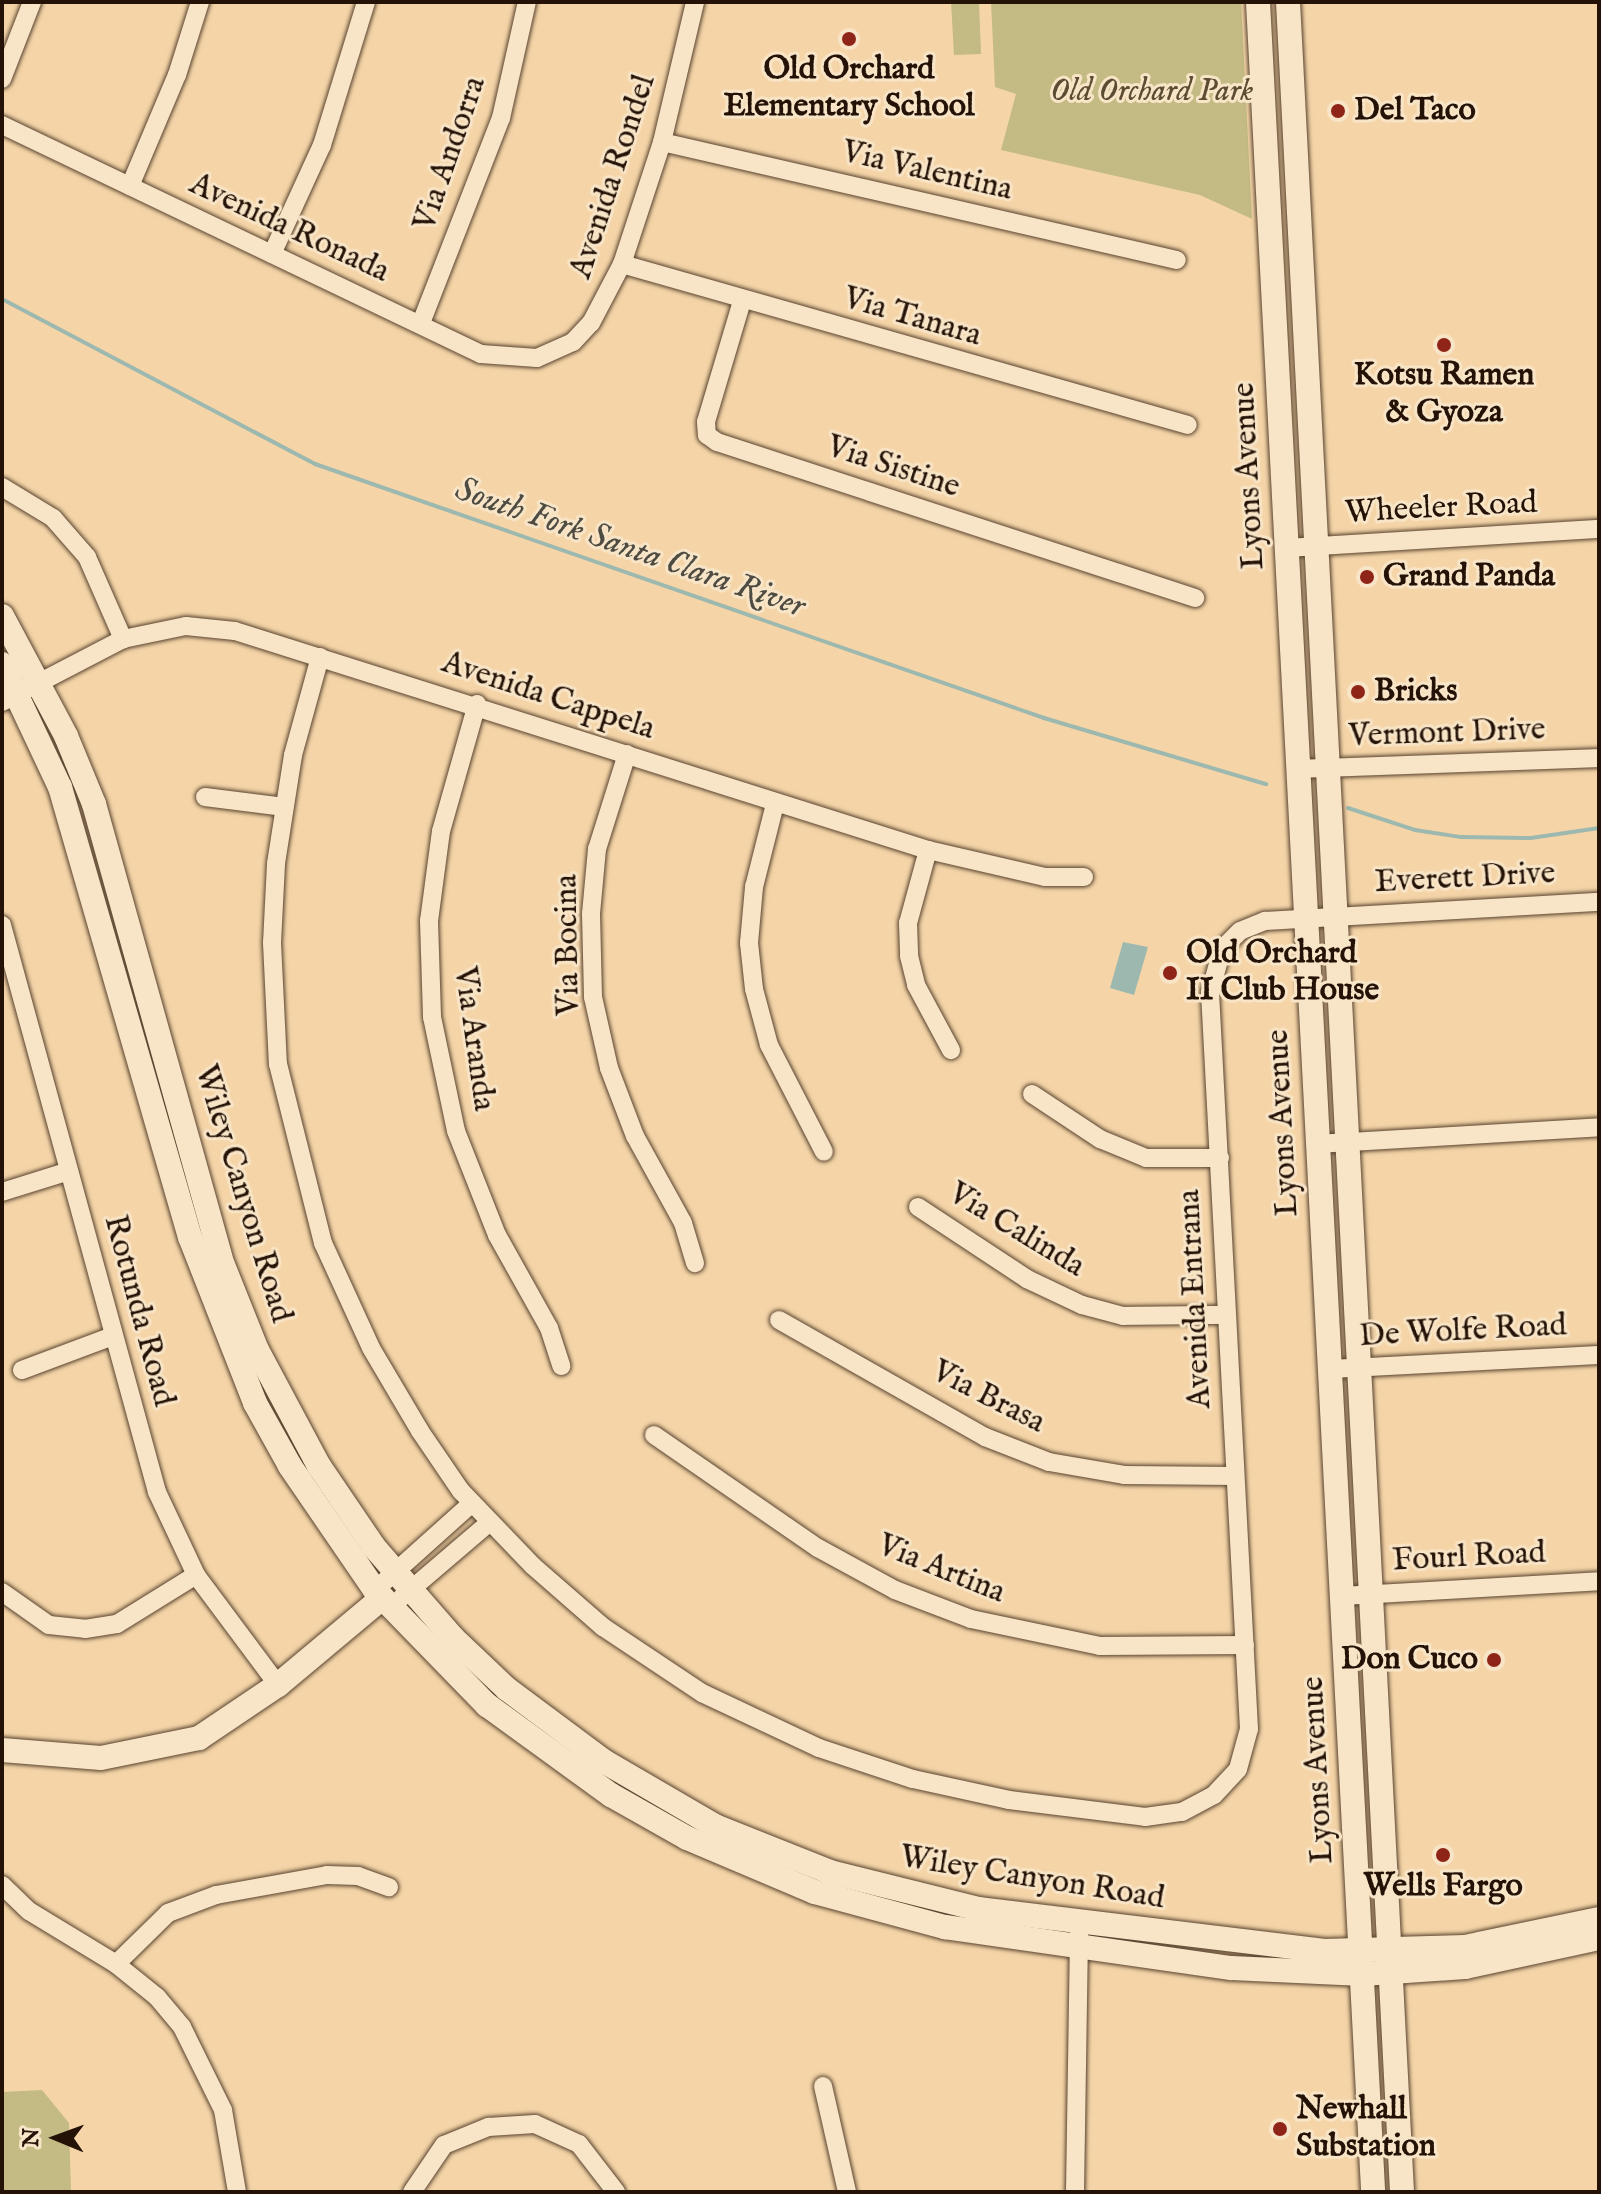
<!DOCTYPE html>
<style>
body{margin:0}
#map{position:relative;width:1601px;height:2194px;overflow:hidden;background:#f5d5a8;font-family:"IM FELL English",serif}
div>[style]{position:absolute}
.green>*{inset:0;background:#c3bb83}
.water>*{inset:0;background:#9db8af}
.stream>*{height:4px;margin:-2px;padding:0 2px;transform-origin:2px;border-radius:2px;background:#9db8af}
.roads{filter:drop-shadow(0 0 2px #58432f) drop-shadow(0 0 2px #58432f)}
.street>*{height:18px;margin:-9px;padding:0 9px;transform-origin:9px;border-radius:9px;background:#f8e4c6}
.secondary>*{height:24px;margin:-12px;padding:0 12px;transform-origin:12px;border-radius:12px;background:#f8e4c6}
.dots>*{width:22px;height:22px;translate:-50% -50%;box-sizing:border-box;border:4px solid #f8e4c6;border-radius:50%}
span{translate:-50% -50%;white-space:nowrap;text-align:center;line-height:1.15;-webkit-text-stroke:6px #f8e4c6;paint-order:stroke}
.poi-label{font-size:32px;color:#241207;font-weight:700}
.left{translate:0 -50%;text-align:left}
.right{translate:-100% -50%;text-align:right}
.park-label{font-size:32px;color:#5c4d32;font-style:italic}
.street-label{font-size:32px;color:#241207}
.water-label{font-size:34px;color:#4e4c42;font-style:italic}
.frame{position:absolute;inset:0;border:4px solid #241207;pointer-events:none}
.north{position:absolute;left:16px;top:2098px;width:80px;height:80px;-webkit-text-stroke:6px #f8e4c6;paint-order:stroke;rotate:271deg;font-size:22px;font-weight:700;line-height:32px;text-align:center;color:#241207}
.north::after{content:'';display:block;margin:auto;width:28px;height:36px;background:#241207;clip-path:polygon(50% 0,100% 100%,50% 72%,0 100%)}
</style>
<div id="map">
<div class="green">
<i style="clip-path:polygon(951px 2px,979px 2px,981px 54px,954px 55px)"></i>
<i style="clip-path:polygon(991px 2px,1241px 2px,1252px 219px,1200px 195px,1001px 150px,1016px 94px,995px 87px)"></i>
<i style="clip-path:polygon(42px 2090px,69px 2123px,71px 2192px,2px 2192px,2px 2092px)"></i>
</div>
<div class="water">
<i style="clip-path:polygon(1123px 942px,1148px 947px,1134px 995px,1110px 988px)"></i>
</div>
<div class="stream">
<i style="left:2px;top:299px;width:354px;rotate:27.8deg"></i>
<i style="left:315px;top:464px;width:772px;rotate:19.21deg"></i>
<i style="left:1044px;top:718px;width:232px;rotate:16.6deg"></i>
<i style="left:1348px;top:808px;width:71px;rotate:18.2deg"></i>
<i style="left:1415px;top:830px;width:47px;rotate:8.7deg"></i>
<i style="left:1461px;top:837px;width:70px;rotate:0.8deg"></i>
<i style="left:1531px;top:838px;width:69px;rotate:-8.4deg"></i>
</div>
<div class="roads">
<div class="street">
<i style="left:2px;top:79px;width:83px;rotate:-68.7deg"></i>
<i style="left:2px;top:125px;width:531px;rotate:25.55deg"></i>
<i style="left:481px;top:354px;width:56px;rotate:4.1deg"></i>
<i style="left:537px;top:358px;width:39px;rotate:-24deg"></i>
<i style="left:573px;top:342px;width:26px;rotate:-47deg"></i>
<i style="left:591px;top:323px;width:67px;rotate:-62.3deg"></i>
<i style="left:622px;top:264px;width:128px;rotate:-71.8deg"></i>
<i style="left:662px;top:142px;width:144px;rotate:-76.7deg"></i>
<i style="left:662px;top:142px;width:528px;rotate:12.91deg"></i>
<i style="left:130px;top:186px;width:121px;rotate:-67.1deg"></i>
<i style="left:177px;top:75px;width:77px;rotate:-72.5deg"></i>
<i style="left:272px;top:254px;width:120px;rotate:-65.4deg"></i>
<i style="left:322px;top:145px;width:150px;rotate:-72.9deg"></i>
<i style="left:622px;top:264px;width:588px;rotate:15.88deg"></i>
<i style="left:742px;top:301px;width:126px;rotate:106.6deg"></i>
<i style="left:706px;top:422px;width:13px;rotate:86deg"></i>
<i style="left:707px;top:435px;width:12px;rotate:35deg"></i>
<i style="left:717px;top:442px;width:503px;rotate:18.07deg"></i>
<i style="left:421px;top:323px;width:220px;rotate:-68.7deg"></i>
<i style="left:501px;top:118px;width:119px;rotate:-77.4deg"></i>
<i style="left:2px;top:487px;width:60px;rotate:31.3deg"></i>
<i style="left:53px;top:518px;width:52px;rotate:48.9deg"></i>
<i style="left:87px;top:557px;width:90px;rotate:66.3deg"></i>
<i style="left:1287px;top:548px;width:313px;rotate:-3.5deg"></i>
<i style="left:320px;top:657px;width:102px;rotate:105.4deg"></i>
<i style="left:293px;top:755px;width:110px;rotate:98.9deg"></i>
<i style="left:276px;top:864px;width:79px;rotate:92.9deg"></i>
<i style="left:272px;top:943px;width:121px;rotate:87.2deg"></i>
<i style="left:278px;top:1064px;width:185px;rotate:75.9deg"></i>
<i style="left:323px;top:1243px;width:115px;rotate:65.4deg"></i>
<i style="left:371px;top:1348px;width:96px;rotate:59.4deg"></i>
<i style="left:420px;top:1431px;width:73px;rotate:55.7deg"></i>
<i style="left:461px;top:1491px;width:104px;rotate:46.2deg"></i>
<i style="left:533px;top:1566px;width:93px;rotate:41.1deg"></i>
<i style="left:603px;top:1627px;width:119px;rotate:33.7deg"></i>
<i style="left:702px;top:1693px;width:129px;rotate:25.2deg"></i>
<i style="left:819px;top:1748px;width:99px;rotate:18.3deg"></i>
<i style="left:913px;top:1779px;width:98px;rotate:12.3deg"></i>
<i style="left:1009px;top:1800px;width:137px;rotate:7.1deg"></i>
<i style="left:1145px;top:1817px;width:37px;rotate:-8deg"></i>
<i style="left:1182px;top:1812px;width:36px;rotate:-28deg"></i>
<i style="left:1214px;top:1795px;width:35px;rotate:-47deg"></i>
<i style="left:1238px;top:1769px;width:41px;rotate:-74.6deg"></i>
<i style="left:1249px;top:1729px;width:737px;rotate:-93.03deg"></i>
<i style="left:1210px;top:993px;width:46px;rotate:-74.7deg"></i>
<i style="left:1222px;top:949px;width:25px;rotate:-45deg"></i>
<i style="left:1240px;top:931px;width:27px;rotate:-22deg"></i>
<i style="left:1265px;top:921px;width:335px;rotate:-3.3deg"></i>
<i style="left:2px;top:702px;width:136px;rotate:-27.5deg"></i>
<i style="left:123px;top:639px;width:64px;rotate:-11.7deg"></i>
<i style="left:186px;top:626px;width:49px;rotate:5.8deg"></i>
<i style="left:235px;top:631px;width:727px;rotate:17.54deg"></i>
<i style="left:928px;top:850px;width:120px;rotate:13deg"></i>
<i style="left:1045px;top:877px;width:39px"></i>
<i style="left:477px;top:704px;width:132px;rotate:105.8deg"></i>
<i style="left:441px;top:831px;width:91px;rotate:97.6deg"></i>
<i style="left:429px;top:921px;width:96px;rotate:88.2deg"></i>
<i style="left:432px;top:1017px;width:116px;rotate:78.1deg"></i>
<i style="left:456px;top:1131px;width:112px;rotate:68.5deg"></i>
<i style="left:497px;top:1235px;width:107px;rotate:60.8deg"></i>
<i style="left:549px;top:1328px;width:40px;rotate:72deg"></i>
<i style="left:627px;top:754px;width:100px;rotate:107.5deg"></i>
<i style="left:597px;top:849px;width:65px;rotate:95.3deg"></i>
<i style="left:591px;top:914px;width:83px;rotate:88.6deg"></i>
<i style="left:593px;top:997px;width:73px;rotate:77.3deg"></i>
<i style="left:609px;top:1068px;width:73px;rotate:69.1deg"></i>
<i style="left:635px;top:1136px;width:99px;rotate:61.1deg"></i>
<i style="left:683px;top:1223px;width:42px;rotate:73.3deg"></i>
<i style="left:1298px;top:769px;width:301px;rotate:-2.1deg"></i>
<i style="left:205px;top:797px;width:80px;rotate:7.2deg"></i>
<i style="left:775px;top:804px;width:86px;rotate:104.2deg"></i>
<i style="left:754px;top:887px;width:56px;rotate:95.1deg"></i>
<i style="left:749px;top:943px;width:46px;rotate:83.8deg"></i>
<i style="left:754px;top:989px;width:58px;rotate:75deg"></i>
<i style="left:769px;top:1045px;width:120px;rotate:62.8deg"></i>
<i style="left:928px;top:850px;width:76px;rotate:105.3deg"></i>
<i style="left:908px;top:923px;width:33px;rotate:88deg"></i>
<i style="left:909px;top:956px;width:30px;rotate:76deg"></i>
<i style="left:916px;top:985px;width:74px;rotate:61.7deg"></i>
<i style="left:2px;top:925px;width:588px;rotate:74.71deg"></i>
<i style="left:157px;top:1492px;width:92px;rotate:64.8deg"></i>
<i style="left:196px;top:1575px;width:137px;rotate:53.3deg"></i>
<i style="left:1032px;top:1094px;width:82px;rotate:33.5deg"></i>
<i style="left:1100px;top:1139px;width:50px;rotate:22.4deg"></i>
<i style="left:1146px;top:1158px;width:74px"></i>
<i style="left:1317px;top:1144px;width:283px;rotate:-3.4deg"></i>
<i style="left:2px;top:1192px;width:70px;rotate:-17.4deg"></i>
<i style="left:918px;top:1207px;width:131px;rotate:33.4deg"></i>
<i style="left:1027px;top:1279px;width:61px;rotate:25.3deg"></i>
<i style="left:1082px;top:1305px;width:42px;rotate:15deg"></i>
<i style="left:1123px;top:1316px;width:103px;rotate:-0.6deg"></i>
<i style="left:779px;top:1320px;width:237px;rotate:29.6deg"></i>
<i style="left:985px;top:1437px;width:69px;rotate:21.3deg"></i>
<i style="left:1049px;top:1462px;width:76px;rotate:9.8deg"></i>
<i style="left:1124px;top:1475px;width:111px;rotate:0.5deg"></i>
<i style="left:1330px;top:1369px;width:269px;rotate:-3deg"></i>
<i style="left:22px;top:1370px;width:97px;rotate:-20.5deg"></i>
<i style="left:654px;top:1435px;width:199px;rotate:34.6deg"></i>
<i style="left:818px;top:1548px;width:88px;rotate:28.6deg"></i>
<i style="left:895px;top:1590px;width:81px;rotate:20.9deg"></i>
<i style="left:971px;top:1619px;width:132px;rotate:11.8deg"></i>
<i style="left:1100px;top:1646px;width:145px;rotate:-0.4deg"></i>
<i style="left:375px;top:1590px;width:130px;rotate:-41.9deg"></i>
<i style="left:2px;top:1592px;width:57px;rotate:35.1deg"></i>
<i style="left:49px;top:1625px;width:36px;rotate:6deg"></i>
<i style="left:85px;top:1629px;width:32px;rotate:-9deg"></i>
<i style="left:117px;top:1624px;width:93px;rotate:-31.8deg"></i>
<i style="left:1342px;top:1596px;width:257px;rotate:-3.3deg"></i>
<i style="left:401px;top:1598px;width:117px;rotate:-40.5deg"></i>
<i style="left:2px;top:1885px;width:37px;rotate:44deg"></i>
<i style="left:29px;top:1911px;width:102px;rotate:31.3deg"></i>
<i style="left:116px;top:1964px;width:53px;rotate:38.8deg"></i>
<i style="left:157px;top:1997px;width:39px;rotate:50deg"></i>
<i style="left:182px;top:2027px;width:93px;rotate:63.7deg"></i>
<i style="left:223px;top:2110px;width:83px;rotate:80.3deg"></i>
<i style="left:116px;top:1964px;width:73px;rotate:-44.4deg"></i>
<i style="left:168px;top:1913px;width:51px;rotate:-20.6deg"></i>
<i style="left:216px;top:1895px;width:113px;rotate:-10.2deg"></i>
<i style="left:327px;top:1875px;width:31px;rotate:2deg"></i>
<i style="left:358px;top:1876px;width:33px;rotate:20deg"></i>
<i style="left:823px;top:2086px;width:109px;rotate:77.2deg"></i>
<i style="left:412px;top:2192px;width:57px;rotate:-55.8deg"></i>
<i style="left:444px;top:2145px;width:48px;rotate:-22.2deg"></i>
<i style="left:488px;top:2127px;width:47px;rotate:-3.7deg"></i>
<i style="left:535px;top:2124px;width:48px;rotate:24.4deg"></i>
<i style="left:579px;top:2144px;width:61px;rotate:52.4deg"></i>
<i style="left:1075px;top:2192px;width:259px;rotate:-89.1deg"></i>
</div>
<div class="secondary">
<i style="left:1258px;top:2px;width:2193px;rotate:86.99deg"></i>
<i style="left:1288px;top:2px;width:2193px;rotate:87.02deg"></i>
<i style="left:2px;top:616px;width:136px;rotate:61.9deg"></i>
<i style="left:66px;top:736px;width:74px;rotate:67.6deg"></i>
<i style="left:94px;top:804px;width:479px;rotate:74.4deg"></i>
<i style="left:223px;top:1265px;width:92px;rotate:68.2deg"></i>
<i style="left:257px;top:1350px;width:132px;rotate:61.9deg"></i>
<i style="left:319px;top:1466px;width:98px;rotate:55.8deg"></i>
<i style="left:374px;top:1547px;width:121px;rotate:49deg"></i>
<i style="left:453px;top:1638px;width:74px;rotate:43.4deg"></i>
<i style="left:507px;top:1689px;width:122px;rotate:36.7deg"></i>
<i style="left:605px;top:1762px;width:127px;rotate:30.2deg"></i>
<i style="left:715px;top:1826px;width:124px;rotate:21.8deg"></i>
<i style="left:830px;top:1872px;width:153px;rotate:14deg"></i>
<i style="left:978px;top:1909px;width:349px;rotate:6.9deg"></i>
<i style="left:1324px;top:1951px;width:141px;rotate:-1.6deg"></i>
<i style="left:1465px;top:1947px;width:137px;rotate:-11.8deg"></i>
<i style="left:2px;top:664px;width:136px;rotate:64.8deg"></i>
<i style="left:60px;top:787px;width:468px;rotate:73.9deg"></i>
<i style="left:190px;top:1237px;width:178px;rotate:68.6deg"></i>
<i style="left:255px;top:1403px;width:72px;rotate:60.9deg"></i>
<i style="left:290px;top:1466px;width:150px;rotate:55.6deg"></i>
<i style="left:375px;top:1590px;width:161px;rotate:45.8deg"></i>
<i style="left:487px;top:1705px;width:153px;rotate:36deg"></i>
<i style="left:611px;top:1795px;width:87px;rotate:29.5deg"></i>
<i style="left:687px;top:1838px;width:139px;rotate:22.9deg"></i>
<i style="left:815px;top:1892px;width:135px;rotate:15.1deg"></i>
<i style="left:945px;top:1927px;width:289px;rotate:8.2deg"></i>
<i style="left:1231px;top:1968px;width:132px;rotate:2.6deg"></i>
<i style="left:1363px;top:1974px;width:102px;rotate:-3.9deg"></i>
<i style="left:1465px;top:1967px;width:137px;rotate:-12.2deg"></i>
<i style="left:2px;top:1750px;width:99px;rotate:4.6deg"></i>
<i style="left:101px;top:1758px;width:100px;rotate:-11.5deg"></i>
<i style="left:199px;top:1738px;width:95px;rotate:-33.9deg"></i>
<i style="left:278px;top:1685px;width:136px;rotate:-39.9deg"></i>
</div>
</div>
<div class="dots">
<i style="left:849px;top:39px;background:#8f2418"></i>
<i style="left:1338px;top:111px;background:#8f2418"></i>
<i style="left:1444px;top:345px;background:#8f2418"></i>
<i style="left:1367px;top:577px;background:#8f2418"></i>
<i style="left:1358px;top:692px;background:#8f2418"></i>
<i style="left:1170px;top:973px;background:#8f2418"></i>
<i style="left:1494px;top:1660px;background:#8f2418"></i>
<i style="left:1443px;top:1855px;background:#8f2418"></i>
<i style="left:1280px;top:2129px;background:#8f2418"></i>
</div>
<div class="poi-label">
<span style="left:849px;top:89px">Old Orchard<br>Elementary School</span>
<span class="left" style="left:1354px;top:111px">Del Taco</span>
<span style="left:1444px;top:395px">Kotsu Ramen<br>&amp; Gyoza</span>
<span class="left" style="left:1383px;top:577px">Grand Panda</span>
<span class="left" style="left:1374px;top:692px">Bricks</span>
<span class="left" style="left:1186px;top:973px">Old Orchard<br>II Club House</span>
<span class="right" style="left:1478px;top:1660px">Don Cuco</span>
<span style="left:1443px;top:1887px">Wells Fargo</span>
<span class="left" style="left:1296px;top:2129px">Newhall<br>Substation</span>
</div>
<div class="park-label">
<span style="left:1152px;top:92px">Old Orchard Park</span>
</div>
<div class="street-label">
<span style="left:451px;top:154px;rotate:-71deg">Via Andorra</span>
<span style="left:927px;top:172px;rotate:13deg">Via Valentina</span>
<span style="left:614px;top:177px;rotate:-72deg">Avenida Rondel</span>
<span style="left:289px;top:229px;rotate:25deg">Avenida Ronada</span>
<span style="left:912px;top:318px;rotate:16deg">Via Tanara</span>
<span style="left:893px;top:468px;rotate:18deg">Via Sistine</span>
<span style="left:1250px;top:476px;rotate:-93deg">Lyons Avenue</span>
<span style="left:1441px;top:509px;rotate:-3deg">Wheeler Road</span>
<span style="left:548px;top:697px;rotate:18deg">Avenida Cappela</span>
<span style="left:1447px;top:734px;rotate:-2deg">Vermont Drive</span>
<span style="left:1465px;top:879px;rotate:-3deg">Everett Drive</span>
<span style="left:569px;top:945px;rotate:-91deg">Via Bocina</span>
<span style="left:473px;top:1039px;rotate:82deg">Via Aranda</span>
<span style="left:1284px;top:1123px;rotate:-93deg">Lyons Avenue</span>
<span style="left:242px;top:1194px;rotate:73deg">Wiley Canyon Road</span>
<span style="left:1016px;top:1231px;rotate:31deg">Via Calinda</span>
<span style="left:1196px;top:1299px;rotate:-93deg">Avenida Entrana</span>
<span style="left:138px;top:1311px;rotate:75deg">Rotunda Road</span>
<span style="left:1463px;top:1332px;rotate:-3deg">De Wolfe Road</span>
<span style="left:988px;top:1398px;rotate:27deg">Via Brasa</span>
<span style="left:1469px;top:1558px;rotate:-3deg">Fourl Road</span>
<span style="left:941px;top:1570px;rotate:22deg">Via Artina</span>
<span style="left:1319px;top:1770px;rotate:-93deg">Lyons Avenue</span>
<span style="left:1032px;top:1879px;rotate:9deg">Wiley Canyon Road</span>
</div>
<div class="water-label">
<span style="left:630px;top:548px;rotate:19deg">South Fork Santa Clara River</span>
</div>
<div class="frame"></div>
<div class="north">N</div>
</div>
